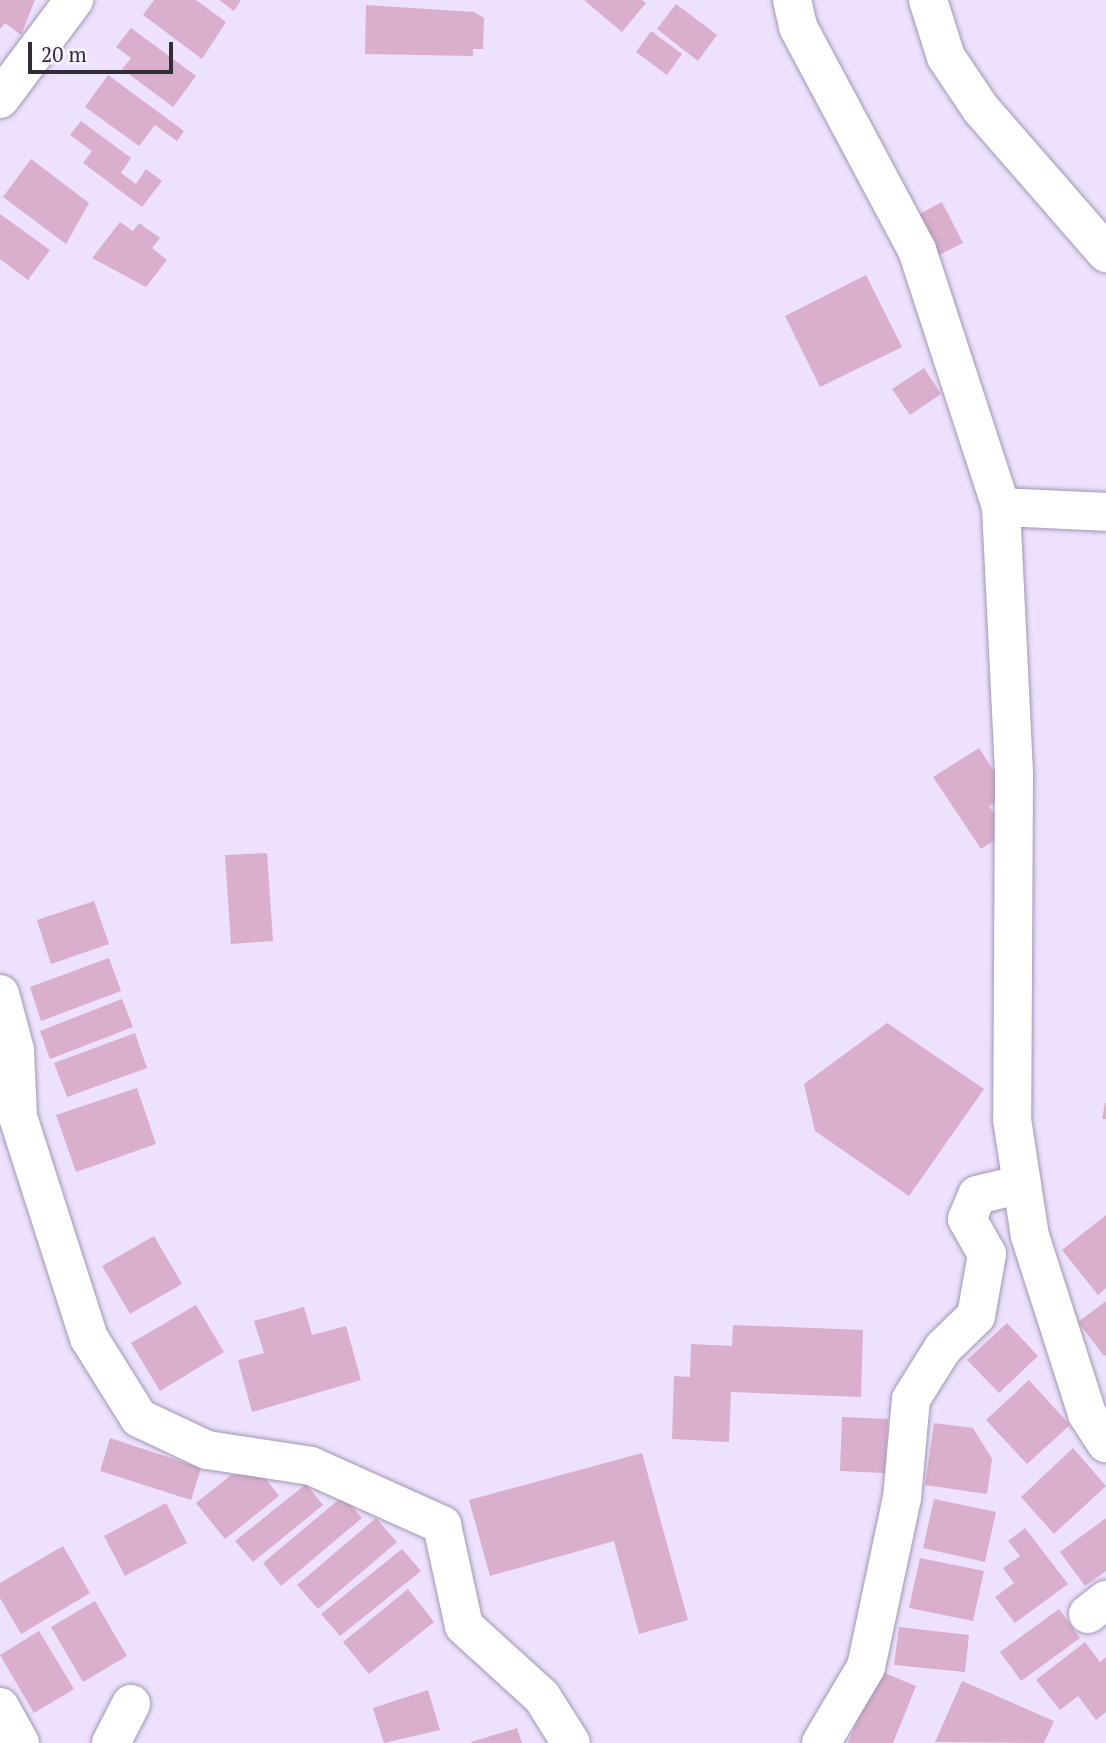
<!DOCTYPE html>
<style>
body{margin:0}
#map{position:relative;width:1106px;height:1743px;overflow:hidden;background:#ede1fe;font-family:"PT Serif",serif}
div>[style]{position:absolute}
.building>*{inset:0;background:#daaecd}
.roads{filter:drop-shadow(0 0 2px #a297b1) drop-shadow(0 0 2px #a297b1)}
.minor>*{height:38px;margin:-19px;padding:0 19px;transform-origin:19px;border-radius:19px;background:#fff}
span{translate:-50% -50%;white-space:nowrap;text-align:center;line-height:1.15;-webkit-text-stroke:7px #f7f2fe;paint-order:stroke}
.scale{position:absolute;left:28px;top:42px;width:145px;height:32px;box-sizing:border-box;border:4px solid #312c37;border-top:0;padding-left:9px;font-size:21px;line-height:24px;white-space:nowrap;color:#312c37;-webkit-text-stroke:5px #f7f2fe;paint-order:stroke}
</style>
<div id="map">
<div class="building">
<i style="clip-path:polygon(0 0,35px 0,21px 35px,5px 23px,0 29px)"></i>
<i style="clip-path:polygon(154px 0,196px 0,226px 22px,202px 59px,143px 15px)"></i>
<i style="clip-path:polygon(219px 0,241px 0,234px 11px)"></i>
<i style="clip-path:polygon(584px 0,642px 0,646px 3px,622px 32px)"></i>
<i style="clip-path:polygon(676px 4px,717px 35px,698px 61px,657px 29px)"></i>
<i style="clip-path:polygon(366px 5px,474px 12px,484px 18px,483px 49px,473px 49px,473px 56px,365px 54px)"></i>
<i style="clip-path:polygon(131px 28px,196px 76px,173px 107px,122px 69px,131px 58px,116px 47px)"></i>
<i style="clip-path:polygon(651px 31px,682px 54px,667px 75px,636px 52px)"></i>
<i style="clip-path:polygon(108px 75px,184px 131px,177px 141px,155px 125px,139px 146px,85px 107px)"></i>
<i style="clip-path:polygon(81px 121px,131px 158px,121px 173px,136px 184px,146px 169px,162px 181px,142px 207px,83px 163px,92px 151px,70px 135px)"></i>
<i style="clip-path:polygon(31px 159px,89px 203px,66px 244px,3px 197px)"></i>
<i style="clip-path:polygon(942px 202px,963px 243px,933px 258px,912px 218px)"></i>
<i style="clip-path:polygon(0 214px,50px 250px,28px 280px,0 259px)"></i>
<i style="clip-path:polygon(120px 222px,133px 231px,139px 223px,160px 238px,152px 248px,167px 260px,146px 287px,92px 258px)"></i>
<i style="clip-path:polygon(866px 275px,902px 347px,820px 387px,785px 316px)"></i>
<i style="clip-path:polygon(924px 368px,941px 394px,910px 415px,892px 389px)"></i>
<i style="clip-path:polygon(979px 748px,1008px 793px,989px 806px,1006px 833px,981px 849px,933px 777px)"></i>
<i style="clip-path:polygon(267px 853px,273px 941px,231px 944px,225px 855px)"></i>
<i style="clip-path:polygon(94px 901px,109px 944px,51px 964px,37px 920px)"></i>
<i style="clip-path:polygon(109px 958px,121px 991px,41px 1021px,30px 987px)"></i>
<i style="clip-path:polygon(122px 999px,133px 1027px,50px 1059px,40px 1031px)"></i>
<i style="clip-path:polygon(887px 1023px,984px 1089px,909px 1196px,815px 1131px,804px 1084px)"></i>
<i style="clip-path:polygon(135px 1033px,147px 1068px,67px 1097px,54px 1063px)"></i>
<i style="clip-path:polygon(137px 1088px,156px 1144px,76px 1172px,56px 1115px)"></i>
<i style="clip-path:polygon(1105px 1103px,1106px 1103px,1106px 1119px,1102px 1119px)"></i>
<i style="clip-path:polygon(1106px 1215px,1106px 1288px,1098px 1295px,1062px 1250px)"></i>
<i style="clip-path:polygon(154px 1236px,182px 1284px,130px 1314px,102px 1266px)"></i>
<i style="clip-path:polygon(1106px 1301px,1106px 1355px,1104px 1356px,1078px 1322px)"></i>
<i style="clip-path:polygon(196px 1305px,224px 1352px,160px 1391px,131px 1343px)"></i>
<i style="clip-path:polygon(304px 1307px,312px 1335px,346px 1326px,361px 1380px,252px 1412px,238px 1360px,264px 1353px,254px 1321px)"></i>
<i style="clip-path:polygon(1007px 1323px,1038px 1356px,999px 1393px,967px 1360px)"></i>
<i style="clip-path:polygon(733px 1325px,863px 1330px,861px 1397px,731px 1392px,729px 1442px,672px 1439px,674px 1376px,690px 1377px,691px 1344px,732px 1346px)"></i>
<i style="clip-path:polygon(1029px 1380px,1070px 1425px,1027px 1464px,986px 1420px)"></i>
<i style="clip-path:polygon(842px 1417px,888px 1419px,885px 1473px,840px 1471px)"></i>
<i style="clip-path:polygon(934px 1423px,973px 1428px,992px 1459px,987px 1494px,925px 1485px)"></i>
<i style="clip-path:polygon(110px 1438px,201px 1468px,191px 1500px,100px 1471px)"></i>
<i style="clip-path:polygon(1073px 1448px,1106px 1486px,1054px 1534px,1021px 1497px)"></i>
<i style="clip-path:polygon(642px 1453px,688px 1620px,639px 1634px,614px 1541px,490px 1576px,469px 1500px)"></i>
<i style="clip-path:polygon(262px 1474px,279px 1496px,225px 1539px,196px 1503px,231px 1475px)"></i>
<i style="clip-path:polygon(306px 1484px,323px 1505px,253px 1562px,235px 1541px)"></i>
<i style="clip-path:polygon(343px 1496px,362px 1518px,281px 1586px,263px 1563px)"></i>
<i style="clip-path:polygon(934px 1499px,996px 1512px,985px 1562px,923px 1548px)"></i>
<i style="clip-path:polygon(166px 1503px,187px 1543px,125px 1576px,104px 1536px)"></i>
<i style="clip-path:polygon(376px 1518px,397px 1542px,318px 1609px,297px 1585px)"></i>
<i style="clip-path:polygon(1106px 1518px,1106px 1571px,1085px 1586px,1060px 1552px)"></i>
<i style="clip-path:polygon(1025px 1528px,1068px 1584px,1015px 1623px,995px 1597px,1014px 1583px,1003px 1568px,1020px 1556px,1008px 1541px)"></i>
<i style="clip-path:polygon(63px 1546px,90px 1593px,21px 1634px,0 1598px,0 1583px)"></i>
<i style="clip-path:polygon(402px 1549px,421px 1571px,340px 1636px,321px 1614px)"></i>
<i style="clip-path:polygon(920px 1558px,984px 1571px,973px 1621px,909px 1608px)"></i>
<i style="clip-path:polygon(408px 1589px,434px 1622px,369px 1674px,343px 1642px)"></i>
<i style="clip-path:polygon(95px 1601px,127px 1656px,83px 1682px,51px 1627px)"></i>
<i style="clip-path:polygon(1059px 1609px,1080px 1638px,1021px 1681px,1000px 1652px)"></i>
<i style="clip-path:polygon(899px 1627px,969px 1635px,965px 1672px,894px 1665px)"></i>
<i style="clip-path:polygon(39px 1631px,74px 1689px,34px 1713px,0 1655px)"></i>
<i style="clip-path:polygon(1085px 1642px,1100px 1662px,1106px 1657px,1106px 1712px,1096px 1720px,1078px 1696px,1060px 1710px,1036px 1680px)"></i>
<i style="clip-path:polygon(877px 1670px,916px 1686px,893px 1743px,848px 1743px)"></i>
<i style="clip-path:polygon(962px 1681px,1054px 1721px,1044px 1743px,935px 1742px)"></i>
<i style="clip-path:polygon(428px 1690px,440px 1730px,384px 1743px,373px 1708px)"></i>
<i style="clip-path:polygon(517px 1728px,522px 1743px,472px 1743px,471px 1742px)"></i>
</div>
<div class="roads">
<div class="minor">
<i style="left:792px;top:0;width:28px;rotate:77deg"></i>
<i style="left:798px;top:27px;width:253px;rotate:61.9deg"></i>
<i style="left:917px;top:250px;width:270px;rotate:71.9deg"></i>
<i style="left:1001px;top:507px;width:269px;rotate:87.2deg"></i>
<i style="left:1014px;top:776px;width:343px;rotate:90.3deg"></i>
<i style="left:1012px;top:1119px;width:118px;rotate:81.3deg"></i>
<i style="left:1030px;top:1236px;width:187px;rotate:72.2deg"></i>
<i style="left:1087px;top:1414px;width:35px;rotate:57deg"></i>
<i style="left:928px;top:0;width:60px;rotate:72.5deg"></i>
<i style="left:946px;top:57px;width:63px;rotate:56.1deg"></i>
<i style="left:981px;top:109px;width:191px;rotate:49deg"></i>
<i style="left:0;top:99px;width:124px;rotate:-53.2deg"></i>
<i style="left:1001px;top:507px;width:105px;rotate:2.7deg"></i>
<i style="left:0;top:994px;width:58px;rotate:75deg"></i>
<i style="left:15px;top:1050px;width:67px;rotate:87.4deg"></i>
<i style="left:18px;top:1117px;width:232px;rotate:72.2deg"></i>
<i style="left:89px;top:1338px;width:94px;rotate:58deg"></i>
<i style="left:139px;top:1418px;width:75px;rotate:25.2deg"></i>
<i style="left:207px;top:1450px;width:105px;rotate:8.7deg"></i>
<i style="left:311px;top:1466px;width:144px;rotate:24.2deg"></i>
<i style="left:442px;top:1525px;width:103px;rotate:77.7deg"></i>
<i style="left:464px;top:1626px;width:105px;rotate:42.3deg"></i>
<i style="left:542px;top:1697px;width:54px;rotate:57.8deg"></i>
<i style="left:1088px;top:1614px;width:23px;rotate:-38deg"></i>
<i style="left:0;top:1707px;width:41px;rotate:60.9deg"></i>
<i style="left:111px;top:1743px;width:44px;rotate:-62.9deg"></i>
<i style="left:821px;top:1743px;width:88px;rotate:-59.4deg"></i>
<i style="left:866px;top:1667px;width:173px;rotate:-78deg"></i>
<i style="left:902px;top:1498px;width:99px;rotate:-84.8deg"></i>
<i style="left:911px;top:1399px;width:60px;rotate:-57.9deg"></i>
<i style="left:943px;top:1348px;width:46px;rotate:-44.1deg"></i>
<i style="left:976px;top:1316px;width:63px;rotate:-79.9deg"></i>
<i style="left:987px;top:1254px;width:40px;rotate:-119.7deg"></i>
<i style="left:967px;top:1219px;width:26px;rotate:-67deg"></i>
<i style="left:977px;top:1195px;width:46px;rotate:-13.7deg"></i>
</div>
</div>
<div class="scale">20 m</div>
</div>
